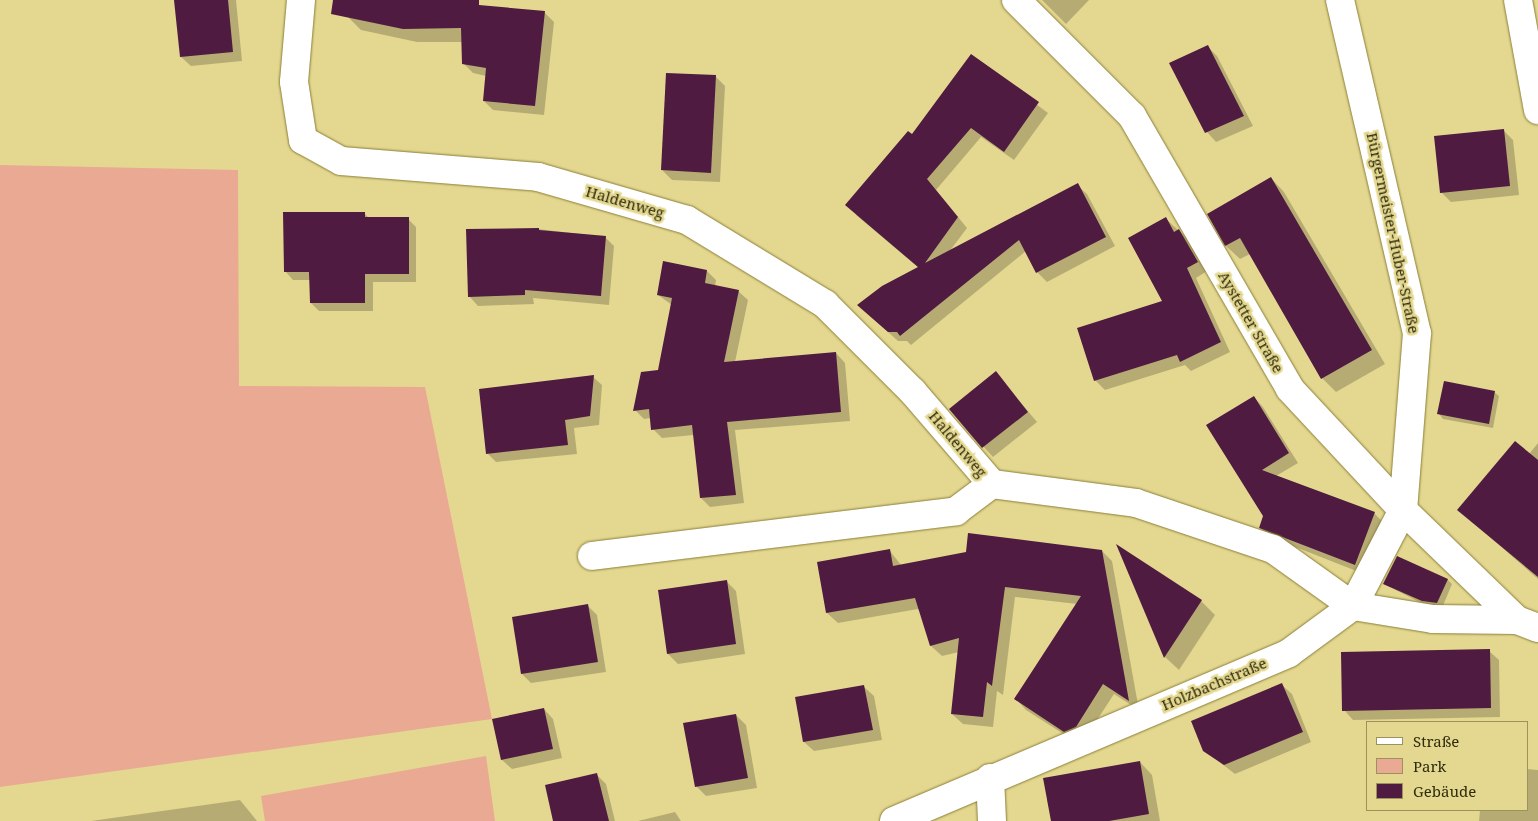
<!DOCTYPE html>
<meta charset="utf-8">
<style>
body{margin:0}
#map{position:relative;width:1538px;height:821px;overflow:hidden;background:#e4d890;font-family:"Noto Serif",serif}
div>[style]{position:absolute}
.green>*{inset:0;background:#eaa992}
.shadow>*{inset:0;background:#0003}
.building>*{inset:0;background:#4f1b40}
.roads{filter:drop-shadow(0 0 1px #8b7f39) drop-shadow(0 0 1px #8b7f39)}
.street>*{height:28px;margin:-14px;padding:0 14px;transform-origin:14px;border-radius:14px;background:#fff}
span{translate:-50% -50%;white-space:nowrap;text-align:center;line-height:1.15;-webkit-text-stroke:5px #e4d890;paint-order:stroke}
.street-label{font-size:15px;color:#2f2b0d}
.legend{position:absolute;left:1366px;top:721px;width:162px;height:90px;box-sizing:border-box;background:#e4d890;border:1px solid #9c935c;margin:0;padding:6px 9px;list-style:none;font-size:15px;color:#2f2b0d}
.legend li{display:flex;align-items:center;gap:10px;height:25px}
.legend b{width:25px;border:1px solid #9c935c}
</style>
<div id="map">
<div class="green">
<i style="clip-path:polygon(0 165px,238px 170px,239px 386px,425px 387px,492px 719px,0 787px)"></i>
<i style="clip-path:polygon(486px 756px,495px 821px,265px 821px,261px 796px)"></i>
</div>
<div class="shadow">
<i style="clip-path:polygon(176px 0,236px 0,242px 61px,191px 66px,181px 57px)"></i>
<i style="clip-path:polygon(351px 0,474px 0,473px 5px,544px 12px,554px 22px,544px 115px,493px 110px,484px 101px,486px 76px,473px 73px,463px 63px,463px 42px,417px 42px,361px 30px,348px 17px)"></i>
<i style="clip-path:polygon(1042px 0,1089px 0,1066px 24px)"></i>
<i style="clip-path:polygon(1207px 46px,1217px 56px,1253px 126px,1216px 142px,1207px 132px,1170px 63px)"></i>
<i style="clip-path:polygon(971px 55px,1048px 113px,1014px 160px,981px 137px,936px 190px,967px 228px,949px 252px,1077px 185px,1087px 194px,1115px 246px,1047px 282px,1037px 272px,1026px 251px,911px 345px,907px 341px,898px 341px,869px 315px,919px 268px,856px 215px)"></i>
<i style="clip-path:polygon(715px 76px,725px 86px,720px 182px,672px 180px,662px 170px)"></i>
<i style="clip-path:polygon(1503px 130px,1513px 140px,1519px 195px,1451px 202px,1441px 192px)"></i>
<i style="clip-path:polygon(1271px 178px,1284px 192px,1385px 364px,1336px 392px,1322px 378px,1250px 254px,1240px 259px,1226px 246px,1208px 214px)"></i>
<i style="clip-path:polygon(364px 213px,370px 219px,408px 219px,416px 227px,416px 282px,373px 282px,373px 311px,319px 311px,311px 303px,311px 280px,293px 280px,285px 271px)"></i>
<i style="clip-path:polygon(1166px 219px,1189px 240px,1207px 271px,1196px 278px,1230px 352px,1191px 371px,1185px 365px,1105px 390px,1095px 380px,1164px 301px)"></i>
<i style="clip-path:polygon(538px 229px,605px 237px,614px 246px,609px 305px,533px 298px,534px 304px,478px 306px,469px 296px)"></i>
<i style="clip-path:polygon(707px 271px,716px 280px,715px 287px,738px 291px,748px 300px,735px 362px,836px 353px,845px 363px,850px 421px,735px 430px,744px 503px,710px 507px,701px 498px,694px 435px,662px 438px,653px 429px,651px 418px,644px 419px,635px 410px,659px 371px,672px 305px,658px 295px)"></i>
<i style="clip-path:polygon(996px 373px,1037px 422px,993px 457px,950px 410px)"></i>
<i style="clip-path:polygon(593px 377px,602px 385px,599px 425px,574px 428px,577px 454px,496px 462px,488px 454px)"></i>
<i style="clip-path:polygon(1494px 392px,1499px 396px,1493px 428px,1443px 419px,1439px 414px)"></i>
<i style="clip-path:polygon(1254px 397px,1263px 407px,1298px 463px,1276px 476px,1374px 513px,1384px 523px,1364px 574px,1270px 537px,1260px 528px,1265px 516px)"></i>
<i style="clip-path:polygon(1538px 443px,1538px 579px,1459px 510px,1529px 454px)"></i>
<i style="clip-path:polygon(1119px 547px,1201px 601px,1215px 615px,1179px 670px,1165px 657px)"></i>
<i style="clip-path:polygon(890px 551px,901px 565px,1102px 551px,1112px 561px,1139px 710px,1114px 694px,1086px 737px,1076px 742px,1026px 710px,1016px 699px,1077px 604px,1015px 597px,1003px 695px,997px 691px,993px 727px,963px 724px,952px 714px,959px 652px,942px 656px,931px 646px,923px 614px,918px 609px,838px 623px,827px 613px,819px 563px)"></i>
<i style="clip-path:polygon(1448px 580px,1452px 584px,1442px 608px,1427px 606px,1384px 584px)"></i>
<i style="clip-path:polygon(726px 581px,736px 591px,745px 654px,678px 664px,668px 654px,659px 591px)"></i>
<i style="clip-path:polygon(588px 606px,597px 615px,606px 672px,531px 683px,522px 674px)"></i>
<i style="clip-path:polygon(1489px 651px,1499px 660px,1500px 717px,1353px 720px,1344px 710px)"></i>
<i style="clip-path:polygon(1282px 685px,1292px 694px,1311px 742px,1235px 774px,1204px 750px)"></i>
<i style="clip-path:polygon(864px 687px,874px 696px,882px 740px,814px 751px,804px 742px,797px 698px)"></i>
<i style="clip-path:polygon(544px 709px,553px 719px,562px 758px,512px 769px,502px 760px,493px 720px)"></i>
<i style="clip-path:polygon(736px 715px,746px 725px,757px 788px,706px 796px,697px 787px,685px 724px)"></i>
<i style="clip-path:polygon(1140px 762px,1152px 775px,1160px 821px,1052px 821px)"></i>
<i style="clip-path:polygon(1527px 769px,1538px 770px,1538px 821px,1479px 821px,1480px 810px,1527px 810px)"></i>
<i style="clip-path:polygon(596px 774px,606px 784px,615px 821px,554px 821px)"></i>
<i style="clip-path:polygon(240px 800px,257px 821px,91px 821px)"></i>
<i style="clip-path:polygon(675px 812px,681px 821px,638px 821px)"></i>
</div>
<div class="building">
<i style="clip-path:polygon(174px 0,228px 0,233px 52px,180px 57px)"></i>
<i style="clip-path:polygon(333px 0,479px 0,479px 5px,545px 11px,535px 106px,483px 101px,486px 68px,462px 64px,461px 28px,403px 29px,331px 14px)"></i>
<i style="clip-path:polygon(1208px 45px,1244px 116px,1205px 133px,1169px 63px)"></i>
<i style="clip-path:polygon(971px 54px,1039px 102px,1004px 152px,971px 128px,927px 179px,958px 217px,925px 263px,1078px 183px,1106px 237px,1036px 273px,1019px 240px,900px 336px,897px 332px,888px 332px,857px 305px,882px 286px,918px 267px,845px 205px,908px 131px,912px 134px)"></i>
<i style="clip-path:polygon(666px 73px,716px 75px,711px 173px,661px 170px)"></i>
<i style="clip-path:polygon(1504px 129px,1510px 186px,1440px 193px,1434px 136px)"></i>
<i style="clip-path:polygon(1271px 177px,1372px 350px,1321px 379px,1240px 238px,1225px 246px,1207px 214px)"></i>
<i style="clip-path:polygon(283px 212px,365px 212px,365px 217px,409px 217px,409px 274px,365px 274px,365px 303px,310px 303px,309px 272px,284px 272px)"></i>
<i style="clip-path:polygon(1166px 217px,1174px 232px,1179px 229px,1198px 262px,1187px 268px,1221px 342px,1180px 362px,1177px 355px,1094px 381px,1077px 328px,1162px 301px,1128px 238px)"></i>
<i style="clip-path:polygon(539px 228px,539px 230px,606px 236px,601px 296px,525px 290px,525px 295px,468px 297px,466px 229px)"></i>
<i style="clip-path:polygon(663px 261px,707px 270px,705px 283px,739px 290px,724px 362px,836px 352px,841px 412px,727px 422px,736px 495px,700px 498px,692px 425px,651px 430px,649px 409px,633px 411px,641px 372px,658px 370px,672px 298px,657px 295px)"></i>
<i style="clip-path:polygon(996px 371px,1028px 412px,982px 448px,949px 409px)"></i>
<i style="clip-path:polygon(594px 375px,590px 416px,565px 420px,568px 445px,486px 454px,479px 389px)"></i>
<i style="clip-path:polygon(1444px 381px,1495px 391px,1489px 424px,1437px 414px)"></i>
<i style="clip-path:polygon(1254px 396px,1289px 453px,1262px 470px,1375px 512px,1355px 565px,1259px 528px,1263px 516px,1206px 425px)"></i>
<i style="clip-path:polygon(1515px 441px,1538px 460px,1538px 577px,1457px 510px)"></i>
<i style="clip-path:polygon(968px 533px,1102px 550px,1129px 701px,1103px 684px,1076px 727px,1064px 732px,1014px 699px,1081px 596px,1005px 587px,992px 686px,987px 682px,983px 717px,951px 714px,959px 638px,930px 646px,915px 598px,826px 613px,817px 562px,890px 549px,893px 566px,966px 552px)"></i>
<i style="clip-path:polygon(1116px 544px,1202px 600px,1164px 658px)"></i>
<i style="clip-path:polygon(1397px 556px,1448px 579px,1437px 603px,1422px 601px,1383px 584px)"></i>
<i style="clip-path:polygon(727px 580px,736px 644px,667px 654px,658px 590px)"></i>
<i style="clip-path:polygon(588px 604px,598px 662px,521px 674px,512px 617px)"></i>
<i style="clip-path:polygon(1490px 649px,1491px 708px,1342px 711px,1341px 652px)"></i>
<i style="clip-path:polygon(1282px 683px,1303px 732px,1224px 765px,1203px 751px,1191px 721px)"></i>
<i style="clip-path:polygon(864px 685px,873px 730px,803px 742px,795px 697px)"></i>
<i style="clip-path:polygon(544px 708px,553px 749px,501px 760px,492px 719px)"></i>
<i style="clip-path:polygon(736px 714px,748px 778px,695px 787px,683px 723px)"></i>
<i style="clip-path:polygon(1140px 761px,1149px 814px,1109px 821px,1051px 821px,1043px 778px)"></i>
<i style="clip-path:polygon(597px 773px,609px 821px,553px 821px,545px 785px)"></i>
</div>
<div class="roads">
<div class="street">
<i style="left:301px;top:0;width:82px;rotate:94.9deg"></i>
<i style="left:294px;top:82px;width:59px;rotate:81.2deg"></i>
<i style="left:303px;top:140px;width:43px;rotate:28.9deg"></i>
<i style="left:341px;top:161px;width:198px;rotate:4.6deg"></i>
<i style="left:538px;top:177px;width:155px;rotate:16.1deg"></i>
<i style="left:687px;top:220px;width:162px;rotate:31.3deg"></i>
<i style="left:825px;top:304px;width:124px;rotate:45deg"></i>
<i style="left:913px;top:392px;width:121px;rotate:49.3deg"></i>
<i style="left:992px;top:484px;width:145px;rotate:7.5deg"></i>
<i style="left:1136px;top:503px;width:145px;rotate:18.6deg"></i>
<i style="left:1273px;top:549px;width:98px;rotate:35.5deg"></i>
<i style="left:1016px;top:0;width:164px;rotate:45deg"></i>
<i style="left:1132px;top:116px;width:315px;rotate:59.9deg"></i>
<i style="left:1290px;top:389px;width:166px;rotate:47deg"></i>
<i style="left:1403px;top:510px;width:158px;rotate:44deg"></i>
<i style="left:1340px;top:0;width:342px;rotate:77deg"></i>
<i style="left:1417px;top:333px;width:178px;rotate:94.5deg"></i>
<i style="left:1403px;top:510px;width:108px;rotate:117.5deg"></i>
<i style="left:1518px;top:0;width:112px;rotate:79.7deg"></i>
<i style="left:592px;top:556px;width:367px;rotate:-7deg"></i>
<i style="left:956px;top:511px;width:45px;rotate:-36.9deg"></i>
<i style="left:990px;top:778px;width:43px;rotate:87.3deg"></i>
<i style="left:894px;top:821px;width:429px;rotate:-23deg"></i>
<i style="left:1289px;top:653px;width:79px;rotate:-36.3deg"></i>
<i style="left:1353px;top:606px;width:81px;rotate:9.2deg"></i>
<i style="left:1433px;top:619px;width:84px;rotate:0.7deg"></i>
<i style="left:1517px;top:620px;width:22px;rotate:21deg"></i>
</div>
</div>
<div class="street-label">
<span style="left:625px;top:202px;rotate:16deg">Haldenweg</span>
<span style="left:1393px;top:233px;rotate:78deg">Bürgermeister-Huber-Straße</span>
<span style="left:1251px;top:322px;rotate:60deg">Aystetter Straße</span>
<span style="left:958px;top:444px;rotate:50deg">Haldenweg</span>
<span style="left:1214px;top:684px;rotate:-23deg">Holzbachstraße</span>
</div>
<ul class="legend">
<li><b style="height:6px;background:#fff"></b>Straße</li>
<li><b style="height:14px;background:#eaa992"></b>Park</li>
<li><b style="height:14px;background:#4f1b40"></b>Gebäude</li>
</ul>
</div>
